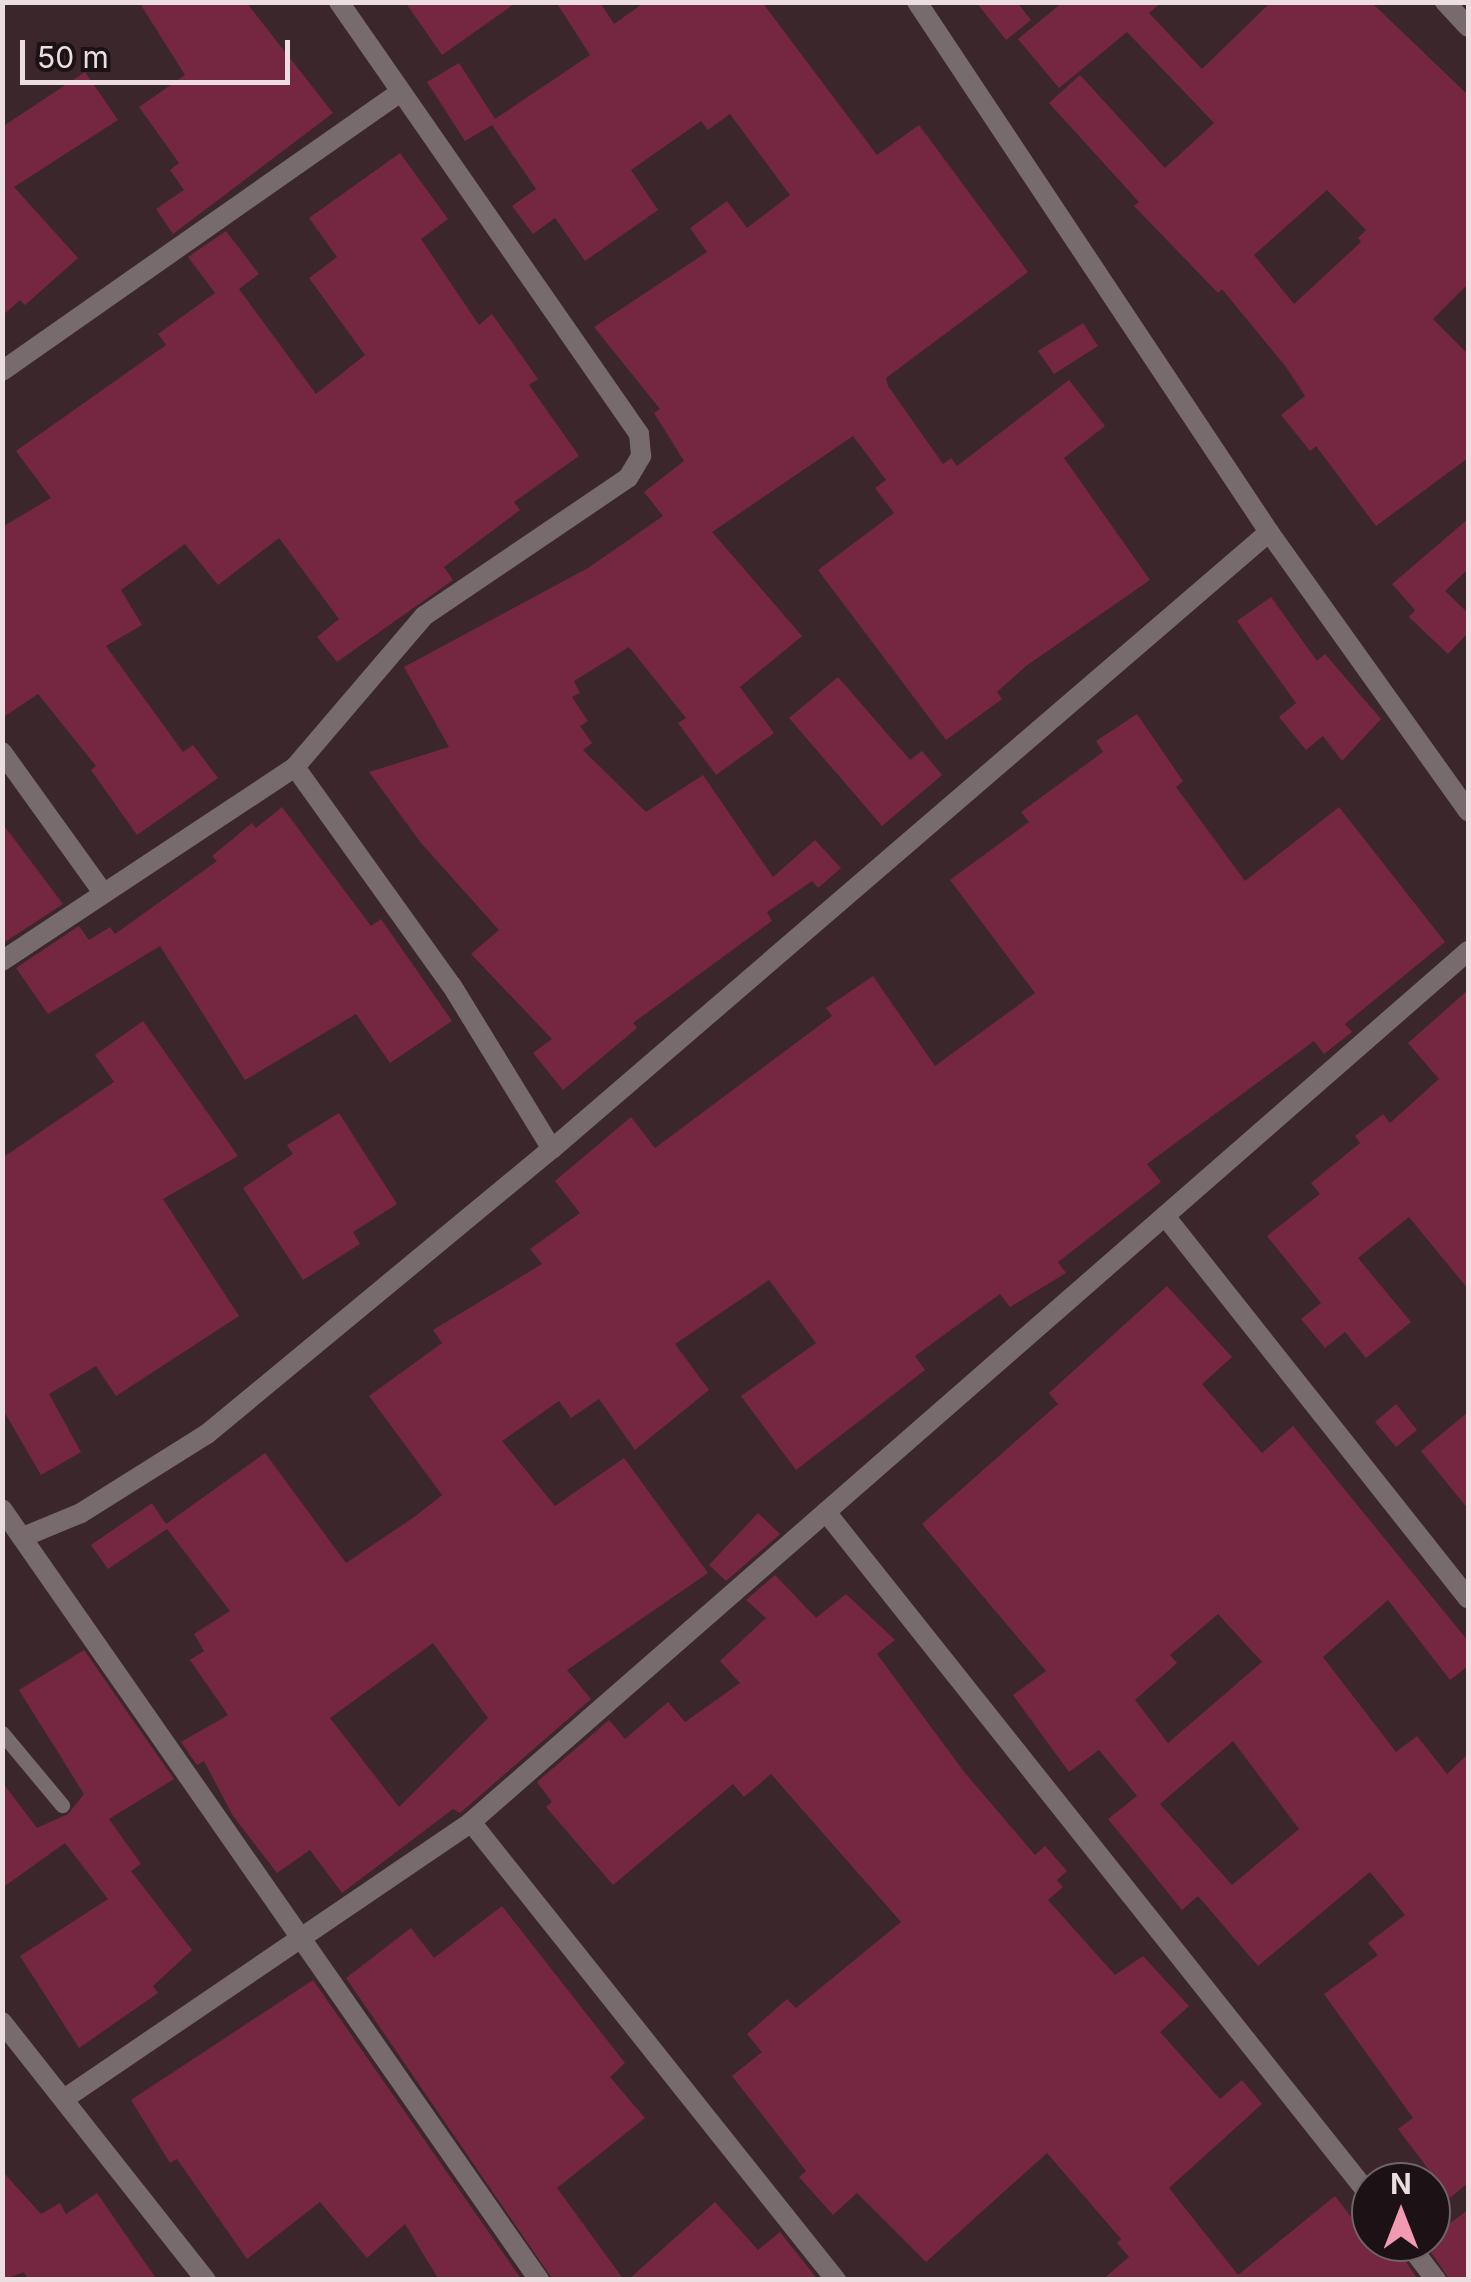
<!DOCTYPE html>
<style>
body{margin:0}
#map{position:relative;width:1471px;height:2282px;overflow:hidden;background:#3b262b;font-family:Inter,sans-serif}
div>[style]{position:absolute}
.building>*{inset:0;background:#752741}
.lane>*{height:15px;margin:-7.5px;padding:0 7.5px;transform-origin:7.5px;border-radius:7.5px;background:#776b6e}
.street>*{height:20px;margin:-10px;padding:0 10px;transform-origin:10px;border-radius:10px;background:#776b6e}
span{translate:-50% -50%;white-space:nowrap;text-align:center;line-height:1.15;-webkit-text-stroke:10px #1c1215;paint-order:stroke}
.frame{position:absolute;inset:0;border:5px solid #ecdde0;pointer-events:none}
.north{position:absolute;left:1351px;top:2162px;width:100px;height:100px;box-sizing:border-box;background:#1c1215;border:2px solid #6f6366;border-radius:50%;rotate:0deg;font-size:28px;font-weight:700;line-height:40px;text-align:center;color:#ecdde0}
.north::after{content:'';display:block;margin:auto;width:35px;height:45px;background:#f19ab1;clip-path:polygon(50% 0,100% 100%,50% 72%,0 100%)}
.scale{position:absolute;left:20px;top:40px;width:270px;height:45px;box-sizing:border-box;border:5px solid #ecdde0;border-top:0;padding-left:12px;font-size:30px;line-height:35px;white-space:nowrap;color:#ecdde0;-webkit-text-stroke:8px #1c1215;paint-order:stroke}
</style>
<div id="map">
<div class="building">
<i style="clip-path:polygon(139px 2px,246px 2px,333px 113px,173px 234px,156px 209px,184px 190px,170px 170px,179px 163px,139px 107px,185px 75px)"></i>
<i style="clip-path:polygon(405px 2px,517px 2px,442px 55px)"></i>
<i style="clip-path:polygon(556px 2px,600px 2px,614px 24px,645px 2px,762px 2px,877px 155px,919px 125px,1028px 272px,886px 378px,888px 386px,943px 464px,951px 458px,957px 466px,1069px 380px,1105px 426px,1064px 458px,1150px 580px,1026px 666px,997px 692px,1002px 699px,946px 740px,818px 570px,894px 513px,875px 488px,886px 480px,853px 436px,712px 532px,802px 636px,740px 687px,774px 733px,716px 775px,678px 723px,686px 718px,629px 647px,574px 681px,580px 693px,572px 697px,588px 721px,580px 726px,592px 743px,583px 750px,646px 812px,703px 775px,773px 877px,815px 840px,841px 868px,818px 888px,812px 881px,767px 912px,772px 921px,633px 1023px,637px 1028px,563px 1090px,533px 1053px,552px 1039px,471px 954px,499px 930px,421px 843px,369px 772px,449px 747px,404px 667px,588px 568px,663px 516px,644px 492px,684px 461px,654px 413px,660px 409px,594px 327px,707px 252px,690px 228px,727px 201px,747px 228px,790px 195px,730px 114px,708px 130px,701px 121px,631px 170px,658px 210px,585px 261px,555px 218px,533px 234px,512px 206px,536px 189px,492px 125px,465px 141px,427px 82px,459px 63px,495px 119px,590px 55px)"></i>
<i style="clip-path:polygon(976px 2px,1017px 2px,1031px 20px,1006px 40px)"></i>
<i style="clip-path:polygon(evenodd,1063px 2px,1162px 2px,1149px 13px,1202px 69px,1271px 2px,1371px 2px,1468px 95px,1468px 284px,1433px 319px,1468px 354px,1468px 458px,1376px 526px,1316px 446px,1310px 451px,1281px 415px,1305px 396px,1286px 367px,1222px 289px,1218px 293px,1134px 206px,1139px 202px,1049px 103px,1080px 75px,1165px 168px,1214px 123px,1127px 32px,1059px 88px,1018px 39px,1063px 2px,1327px 190px,1366px 230px,1358px 238px,1361px 242px,1294px 304px,1254px 255px,1327px 190px)"></i>
<i style="clip-path:polygon(85px 72px,118px 120px,14px 187px,78px 258px,25px 305px,20px 300px,2px 316px,2px 127px)"></i>
<i style="clip-path:polygon(400px 153px,448px 219px,421px 239px,479px 325px,492px 314px,538px 379px,529px 385px,579px 456px,514px 502px,520px 510px,444px 567px,453px 580px,337px 662px,317px 637px,339px 619px,279px 538px,218px 585px,185px 544px,121px 590px,142px 625px,106px 646px,183px 752px,193px 745px,218px 778px,137px 835px,91px 770px,96px 766px,38px 694px,2px 718px,2px 527px,51px 498px,16px 451px,166px 345px,158px 334px,215px 293px,188px 257px,226px 231px,259px 274px,239px 289px,316px 394px,365px 355px,309px 278px,337px 257px,309px 218px)"></i>
<i style="clip-path:polygon(1083px 323px,1098px 346px,1054px 374px,1038px 351px)"></i>
<i style="clip-path:polygon(1468px 519px,1468px 569px,1445px 591px,1468px 613px,1468px 633px,1448px 654px,1409px 617px,1415px 610px,1392px 584px)"></i>
<i style="clip-path:polygon(1271px 597px,1317px 661px,1325px 654px,1381px 719px,1342px 761px,1323px 736px,1306px 750px,1279px 717px,1296px 703px,1237px 621px)"></i>
<i style="clip-path:polygon(838px 677px,910px 760px,922px 751px,942px 775px,882px 826px,789px 718px)"></i>
<i style="clip-path:polygon(evenodd,1137px 714px,1183px 781px,1176px 787px,1245px 881px,1339px 807px,1445px 942px,1345px 1024px,1352px 1032px,1324px 1054px,1314px 1041px,1147px 1164px,1161px 1182px,1058px 1262px,1066px 1273px,1010px 1307px,1000px 1294px,915px 1356px,925px 1370px,796px 1470px,741px 1396px,816px 1343px,769px 1280px,675px 1344px,709px 1390px,635px 1450px,599px 1399px,571px 1418px,559px 1401px,502px 1441px,555px 1506px,624px 1458px,708px 1573px,567px 1670px,591px 1699px,460px 1813px,453px 1809px,342px 1893px,310px 1850px,277px 1873px,233px 1816px,204px 1761px,197px 1765px,181px 1742px,228px 1715px,190px 1660px,204px 1651px,194px 1634px,230px 1611px,167px 1529px,108px 1569px,91px 1545px,152px 1503px,166px 1524px,265px 1453px,346px 1563px,417px 1515px,442px 1495px,369px 1396px,442px 1343px,433px 1330px,542px 1264px,530px 1249px,580px 1213px,555px 1181px,631px 1117px,655px 1148px,832px 1016px,826px 1008px,873px 976px,935px 1066px,1035px 993px,950px 880px,1029px 822px,1021px 812px,1103px 752px,1096px 741px,1137px 714px,433px 1643px,488px 1718px,399px 1807px,330px 1718px,433px 1643px)"></i>
<i style="clip-path:polygon(282px 807px,371px 926px,381px 919px,452px 1021px,390px 1063px,356px 1014px,245px 1080px,160px 946px,48px 1014px,16px 968px,79px 926px,89px 940px,110px 927px,115px 934px,217px 861px,212px 856px,252px 823px,256px 828px)"></i>
<i style="clip-path:polygon(2px 823px,63px 904px,2px 944px)"></i>
<i style="clip-path:polygon(1468px 990px,1468px 1289px,1409px 1217px,1358px 1258px,1411px 1322px,1366px 1358px,1345px 1332px,1325px 1348px,1301px 1319px,1321px 1303px,1267px 1236px,1320px 1194px,1311px 1183px,1360px 1143px,1355px 1136px,1383px 1114px,1390px 1123px,1439px 1079px,1408px 1043px)"></i>
<i style="clip-path:polygon(143px 1021px,238px 1156px,163px 1199px,239px 1316px,116px 1396px,96px 1366px,49px 1394px,81px 1452px,41px 1475px,2px 1408px,2px 1158px,114px 1082px,95px 1055px)"></i>
<i style="clip-path:polygon(339px 1113px,397px 1204px,353px 1232px,360px 1244px,303px 1280px,243px 1188px,293px 1154px,287px 1145px)"></i>
<i style="clip-path:polygon(evenodd,1167px 1286px,1232px 1357px,1202px 1384px,1262px 1453px,1293px 1426px,1468px 1641px,1468px 1666px,1450px 1680px,1388px 1600px,1323px 1657px,1396px 1752px,1417px 1736px,1447px 1774px,1468px 1754px,1468px 2183px,1450px 2198px,1398px 2129px,1413px 2118px,1324px 1994px,1378px 1955px,1368px 1943px,1405px 1915px,1370px 1872px,1258px 1966px,1198px 1896px,1182px 1910px,1108px 1819px,1137px 1796px,1099px 1750px,1069px 1772px,1013px 1695px,1046px 1671px,922px 1524px,1058px 1404px,1049px 1393px,1167px 1286px,1218px 1614px,1262px 1662px,1168px 1743px,1135px 1700px,1177px 1663px,1170px 1655px,1218px 1614px,1167px 1286px,1233px 1741px,1299px 1829px,1232px 1885px,1160px 1804px,1233px 1741px)"></i>
<i style="clip-path:polygon(1396px 1404px,1417px 1430px,1396px 1447px,1375px 1422px)"></i>
<i style="clip-path:polygon(1468px 1412px,1468px 1509px,1421px 1451px)"></i>
<i style="clip-path:polygon(758px 1513px,780px 1534px,726px 1581px,709px 1565px)"></i>
<i style="clip-path:polygon(775px 1575px,816px 1618px,846px 1594px,895px 1640px,877px 1654px,965px 1773px,1035px 1855px,1045px 1846px,1067px 1871px,1057px 1880px,1063px 1887px,1048px 1900px,1115px 1975px,1143px 1956px,1189px 2006px,1160px 2032px,1220px 2099px,1242px 2080px,1262px 2104px,1169px 2188px,1238px 2275px,1335px 2196px,1370px 2242px,1393px 2242px,1418px 2280px,1102px 2280px,1129px 2257px,1117px 2243px,1121px 2239px,1047px 2153px,926px 2262px,857px 2193px,833px 2215px,799px 2177px,806px 2171px,732px 2076px,762px 2052px,747px 2034px,787px 1999px,796px 2008px,901px 1922px,771px 1774px,744px 1797px,733px 1784px,613px 1885px,546px 1807px,552px 1802px,537px 1782px,609px 1720px,625px 1739px,668px 1702px,685px 1722px,740px 1683px,720px 1661px,766px 1618px,746px 1600px)"></i>
<i style="clip-path:polygon(84px 1650px,174px 1779px,109px 1819px,141px 1864px,131px 1871px,192px 1950px,153px 1986px,158px 1993px,79px 2048px,20px 1956px,108px 1899px,65px 1843px,2px 1888px,2px 1782px,37px 1828px,68px 1814px,84px 1794px,19px 1690px)"></i>
<i style="clip-path:polygon(502px 1906px,625px 2063px,610px 2077px,645px 2118px,557px 2188px,624px 2280px,553px 2280px,346px 1978px,411px 1928px,434px 1958px)"></i>
<i style="clip-path:polygon(313px 1980px,522px 2280px,439px 2280px,405px 2224px,367px 2258px,320px 2202px,247px 2259px,177px 2159px,170px 2163px,131px 2100px)"></i>
<i style="clip-path:polygon(2px 2171px,41px 2214px,60px 2203px,66px 2214px,97px 2193px,157px 2280px,28px 2280px,24px 2272px,2px 2280px)"></i>
<i style="clip-path:polygon(715px 2202px,758px 2250px,780px 2232px,818px 2280px,628px 2280px)"></i>
<i style="clip-path:polygon(1468px 2210px,1468px 2280px,1450px 2280px,1424px 2242px)"></i>
</div>
<div class="lane">
<i style="left:2px;top:1733px;width:94px;rotate:50.2deg"></i>
</div>
<div class="street">
<i style="left:917px;top:2px;width:636px;rotate:56.41deg"></i>
<i style="left:1269px;top:532px;width:343px;rotate:54.5deg"></i>
<i style="left:1445px;top:2px;width:34px;rotate:47deg"></i>
<i style="left:2px;top:371px;width:486px;rotate:-35deg"></i>
<i style="left:2px;top:752px;width:171px;rotate:54.3deg"></i>
<i style="left:295px;top:767px;width:269px;rotate:54.4deg"></i>
<i style="left:452px;top:986px;width:191px;rotate:58.5deg"></i>
<i style="left:2px;top:961px;width:351px;rotate:-33.5deg"></i>
<i style="left:295px;top:767px;width:199px;rotate:-49.5deg"></i>
<i style="left:424px;top:616px;width:246px;rotate:-34.1deg"></i>
<i style="left:628px;top:478px;width:26px;rotate:-59deg"></i>
<i style="left:641px;top:456px;width:22px;rotate:-95deg"></i>
<i style="left:639px;top:434px;width:526px;rotate:-124.78deg"></i>
<i style="left:1165px;top:1216px;width:488px;rotate:51.6deg"></i>
<i style="left:2px;top:1509px;width:940px;rotate:55.14deg"></i>
<i style="left:826px;top:1512px;width:875px;rotate:51.49deg"></i>
<i style="left:23px;top:1537px;width:63px;rotate:-22.5deg"></i>
<i style="left:81px;top:1513px;width:149px;rotate:-32.1deg"></i>
<i style="left:207px;top:1434px;width:447px;rotate:-39.6deg"></i>
<i style="left:552px;top:1149px;width:946px;rotate:-40.71deg"></i>
<i style="left:471px;top:1822px;width:586px;rotate:51.45deg"></i>
<i style="left:2px;top:2022px;width:329px;rotate:51.7deg"></i>
<i style="left:67px;top:2097px;width:489px;rotate:-34.2deg"></i>
<i style="left:471px;top:1822px;width:1324px;rotate:-41.14deg"></i>
<i style="left:1407px;top:2242px;width:48px;rotate:52.7deg"></i>
</div>
<div class="frame"></div>
<div class="north">N</div>
<div class="scale">50 m</div>
</div>
